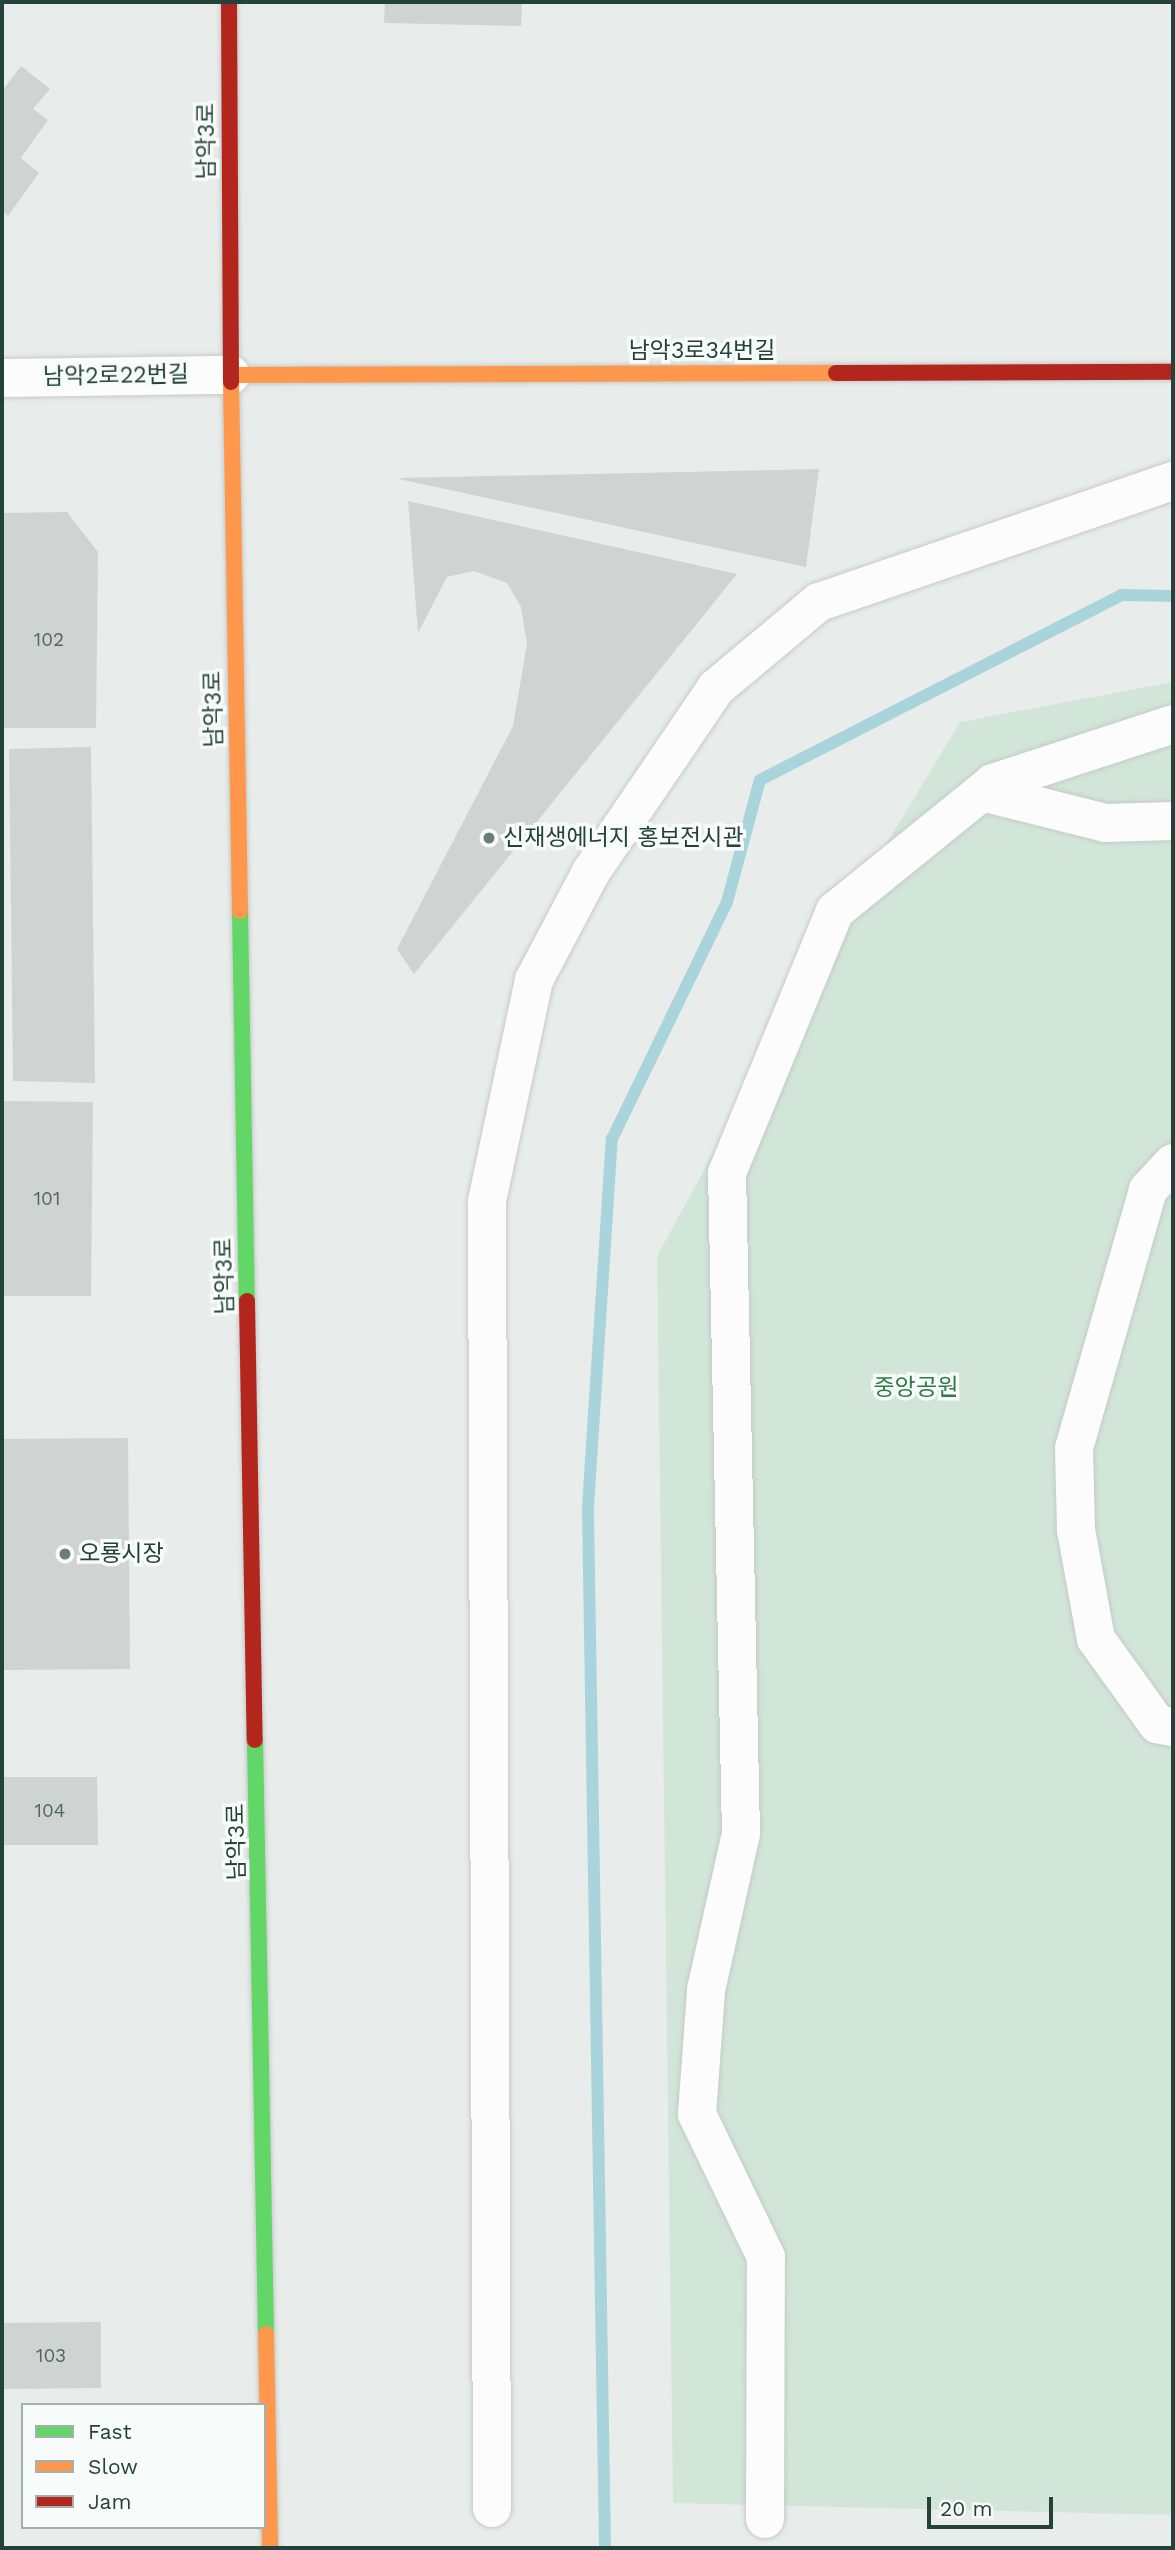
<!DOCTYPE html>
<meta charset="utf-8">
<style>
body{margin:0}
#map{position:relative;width:1175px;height:2550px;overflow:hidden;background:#e8edeb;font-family:"Work Sans","Noto Sans KR",sans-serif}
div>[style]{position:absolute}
.green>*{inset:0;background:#d1e6d8}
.stream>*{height:12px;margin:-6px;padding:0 6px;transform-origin:6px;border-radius:6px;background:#a9d4db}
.building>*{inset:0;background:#cfd4d2}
.roads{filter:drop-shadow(0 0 2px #c5cac8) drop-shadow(0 0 2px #c5cac8)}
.street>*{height:38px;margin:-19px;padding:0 19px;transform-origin:19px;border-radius:19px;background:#fcfcfc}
.fast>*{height:16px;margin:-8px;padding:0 8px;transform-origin:8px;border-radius:8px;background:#63d668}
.slow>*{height:16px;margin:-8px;padding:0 8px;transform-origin:8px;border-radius:8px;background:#ff974d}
.jam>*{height:16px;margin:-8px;padding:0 8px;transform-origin:8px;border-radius:8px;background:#b3261e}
.dots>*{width:19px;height:19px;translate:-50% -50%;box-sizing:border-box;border:4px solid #f7fbf9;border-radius:50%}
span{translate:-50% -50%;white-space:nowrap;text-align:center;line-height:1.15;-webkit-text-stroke:7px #f7fbf9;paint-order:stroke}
.number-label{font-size:19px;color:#506761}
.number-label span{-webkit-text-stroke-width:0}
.street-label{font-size:23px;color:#24423a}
.poi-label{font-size:23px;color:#24423a}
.left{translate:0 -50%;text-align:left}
.park-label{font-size:23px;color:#2d7a4b}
.frame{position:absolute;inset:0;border:4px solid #24423a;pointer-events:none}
.legend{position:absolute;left:21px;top:2403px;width:245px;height:126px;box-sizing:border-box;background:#f7fbf9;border:2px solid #a3b1ad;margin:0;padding:9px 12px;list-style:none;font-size:21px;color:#24423a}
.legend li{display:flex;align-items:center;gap:14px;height:35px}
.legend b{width:35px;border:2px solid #a3b1ad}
.scale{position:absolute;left:927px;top:2497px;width:126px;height:32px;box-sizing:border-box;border:4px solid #24423a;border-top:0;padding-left:9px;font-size:21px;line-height:24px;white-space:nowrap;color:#24423a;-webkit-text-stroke:5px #f7fbf9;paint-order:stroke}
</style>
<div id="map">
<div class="green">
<i style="clip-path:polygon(1173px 682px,1173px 2515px,673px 2503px,657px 1256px,846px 911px,960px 722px)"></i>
</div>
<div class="stream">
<i style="left:605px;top:2548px;width:1041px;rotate:-90.94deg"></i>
<i style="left:588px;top:1507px;width:369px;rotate:-86.3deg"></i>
<i style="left:612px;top:1139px;width:263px;rotate:-64.1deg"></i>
<i style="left:727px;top:902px;width:126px;rotate:-74.9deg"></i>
<i style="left:760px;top:780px;width:406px;rotate:-27.1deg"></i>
<i style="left:1121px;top:595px;width:52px;rotate:1.1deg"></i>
</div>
<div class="building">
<i style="clip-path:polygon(385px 2px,522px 2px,521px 26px,384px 23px)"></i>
<i style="clip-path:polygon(21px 66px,50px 89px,33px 109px,48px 120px,21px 158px,39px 173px,8px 216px,2px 211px,2px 91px)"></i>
<i style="clip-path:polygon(819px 469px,806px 567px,399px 479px,399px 478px)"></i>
<i style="clip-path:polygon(408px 501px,737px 574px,414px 974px,397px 949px,513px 726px,527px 644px,521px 607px,507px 583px,474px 571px,447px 577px,418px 633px)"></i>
<i style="clip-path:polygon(67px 512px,98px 552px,96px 728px,2px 728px,2px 513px)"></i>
<i style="clip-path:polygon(91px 747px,95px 1083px,13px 1081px,9px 749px)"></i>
<i style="clip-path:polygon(2px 1101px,93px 1102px,91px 1296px,2px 1296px)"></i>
<i style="clip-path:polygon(128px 1438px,130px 1669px,2px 1670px,2px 1439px)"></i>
<i style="clip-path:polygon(2px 1777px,97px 1777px,98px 1845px,2px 1845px)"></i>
<i style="clip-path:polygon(101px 2322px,101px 2388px,2px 2389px,2px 2323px)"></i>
</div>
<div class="roads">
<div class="street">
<i style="left:2px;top:378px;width:229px;rotate:-0.8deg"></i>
<i style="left:982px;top:792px;width:127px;rotate:14.1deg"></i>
<i style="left:1105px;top:823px;width:68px;rotate:-1.7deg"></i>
<i style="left:1173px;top:1163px;width:37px;rotate:133deg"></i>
<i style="left:1148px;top:1190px;width:268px;rotate:106deg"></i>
<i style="left:1074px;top:1448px;width:82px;rotate:88.6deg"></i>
<i style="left:1076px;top:1530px;width:111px;rotate:79.6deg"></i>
<i style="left:1096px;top:1639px;width:105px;rotate:54.3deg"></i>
<i style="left:1157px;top:1724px;width:16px;rotate:11deg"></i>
<i style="left:492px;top:2508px;width:1307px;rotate:-90.22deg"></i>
<i style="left:487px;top:1201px;width:226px;rotate:-78deg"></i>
<i style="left:534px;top:980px;width:122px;rotate:-62.2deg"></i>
<i style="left:591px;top:872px;width:222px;rotate:-55.8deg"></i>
<i style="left:716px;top:688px;width:134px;rotate:-39.9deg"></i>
<i style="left:819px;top:602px;width:374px;rotate:-18.9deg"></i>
<i style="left:765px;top:2519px;width:262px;rotate:-89.8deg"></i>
<i style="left:766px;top:2257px;width:159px;rotate:-115.8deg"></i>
<i style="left:697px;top:2114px;width:124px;rotate:-85.8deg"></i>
<i style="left:706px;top:1990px;width:160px;rotate:-77.4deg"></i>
<i style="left:741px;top:1834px;width:661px;rotate:-91.21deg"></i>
<i style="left:727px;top:1173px;width:283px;rotate:-67.6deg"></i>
<i style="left:835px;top:911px;width:203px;rotate:-39deg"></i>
<i style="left:993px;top:783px;width:189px;rotate:-18.1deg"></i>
</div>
<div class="fast">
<i style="left:240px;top:911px;width:390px;rotate:89deg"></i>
<i style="left:255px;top:1740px;width:594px;rotate:88.94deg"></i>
</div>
<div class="slow">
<i style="left:231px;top:375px;width:605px;rotate:-0.19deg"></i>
<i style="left:231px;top:382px;width:529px;rotate:89.03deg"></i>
<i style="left:266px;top:2334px;width:214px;rotate:88.9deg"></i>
</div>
<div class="jam">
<i style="left:229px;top:2px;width:380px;rotate:89.7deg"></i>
<i style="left:836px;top:373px;width:337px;rotate:-0.2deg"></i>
<i style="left:247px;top:1301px;width:439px;rotate:89deg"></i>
</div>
</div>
<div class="dots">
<i style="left:489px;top:838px;background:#697e78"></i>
<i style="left:65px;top:1554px;background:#697e78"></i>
</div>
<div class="number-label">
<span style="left:49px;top:640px">102</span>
<span style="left:47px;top:1199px">101</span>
<span style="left:50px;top:1811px">104</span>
<span style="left:51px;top:2356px">103</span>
</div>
<div class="street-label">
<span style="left:207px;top:141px;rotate:-90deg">남악3로</span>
<span style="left:702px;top:351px">남악3로34번길</span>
<span style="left:116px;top:376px;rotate:-1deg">남악2로22번길</span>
<span style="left:214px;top:709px;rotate:-91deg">남악3로</span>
<span style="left:225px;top:1276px;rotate:-91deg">남악3로</span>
<span style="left:237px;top:1842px;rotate:-91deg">남악3로</span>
</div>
<div class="poi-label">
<span class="left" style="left:503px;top:838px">신재생에너지 홍보전시관</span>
<span class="left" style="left:79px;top:1554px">오룡시장</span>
</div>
<div class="park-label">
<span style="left:916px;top:1388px">중앙공원</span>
</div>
<div class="frame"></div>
<ul class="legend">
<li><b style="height:9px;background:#63d668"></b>Fast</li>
<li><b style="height:9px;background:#ff974d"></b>Slow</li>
<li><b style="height:9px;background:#b3261e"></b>Jam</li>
</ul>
<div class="scale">20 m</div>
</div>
